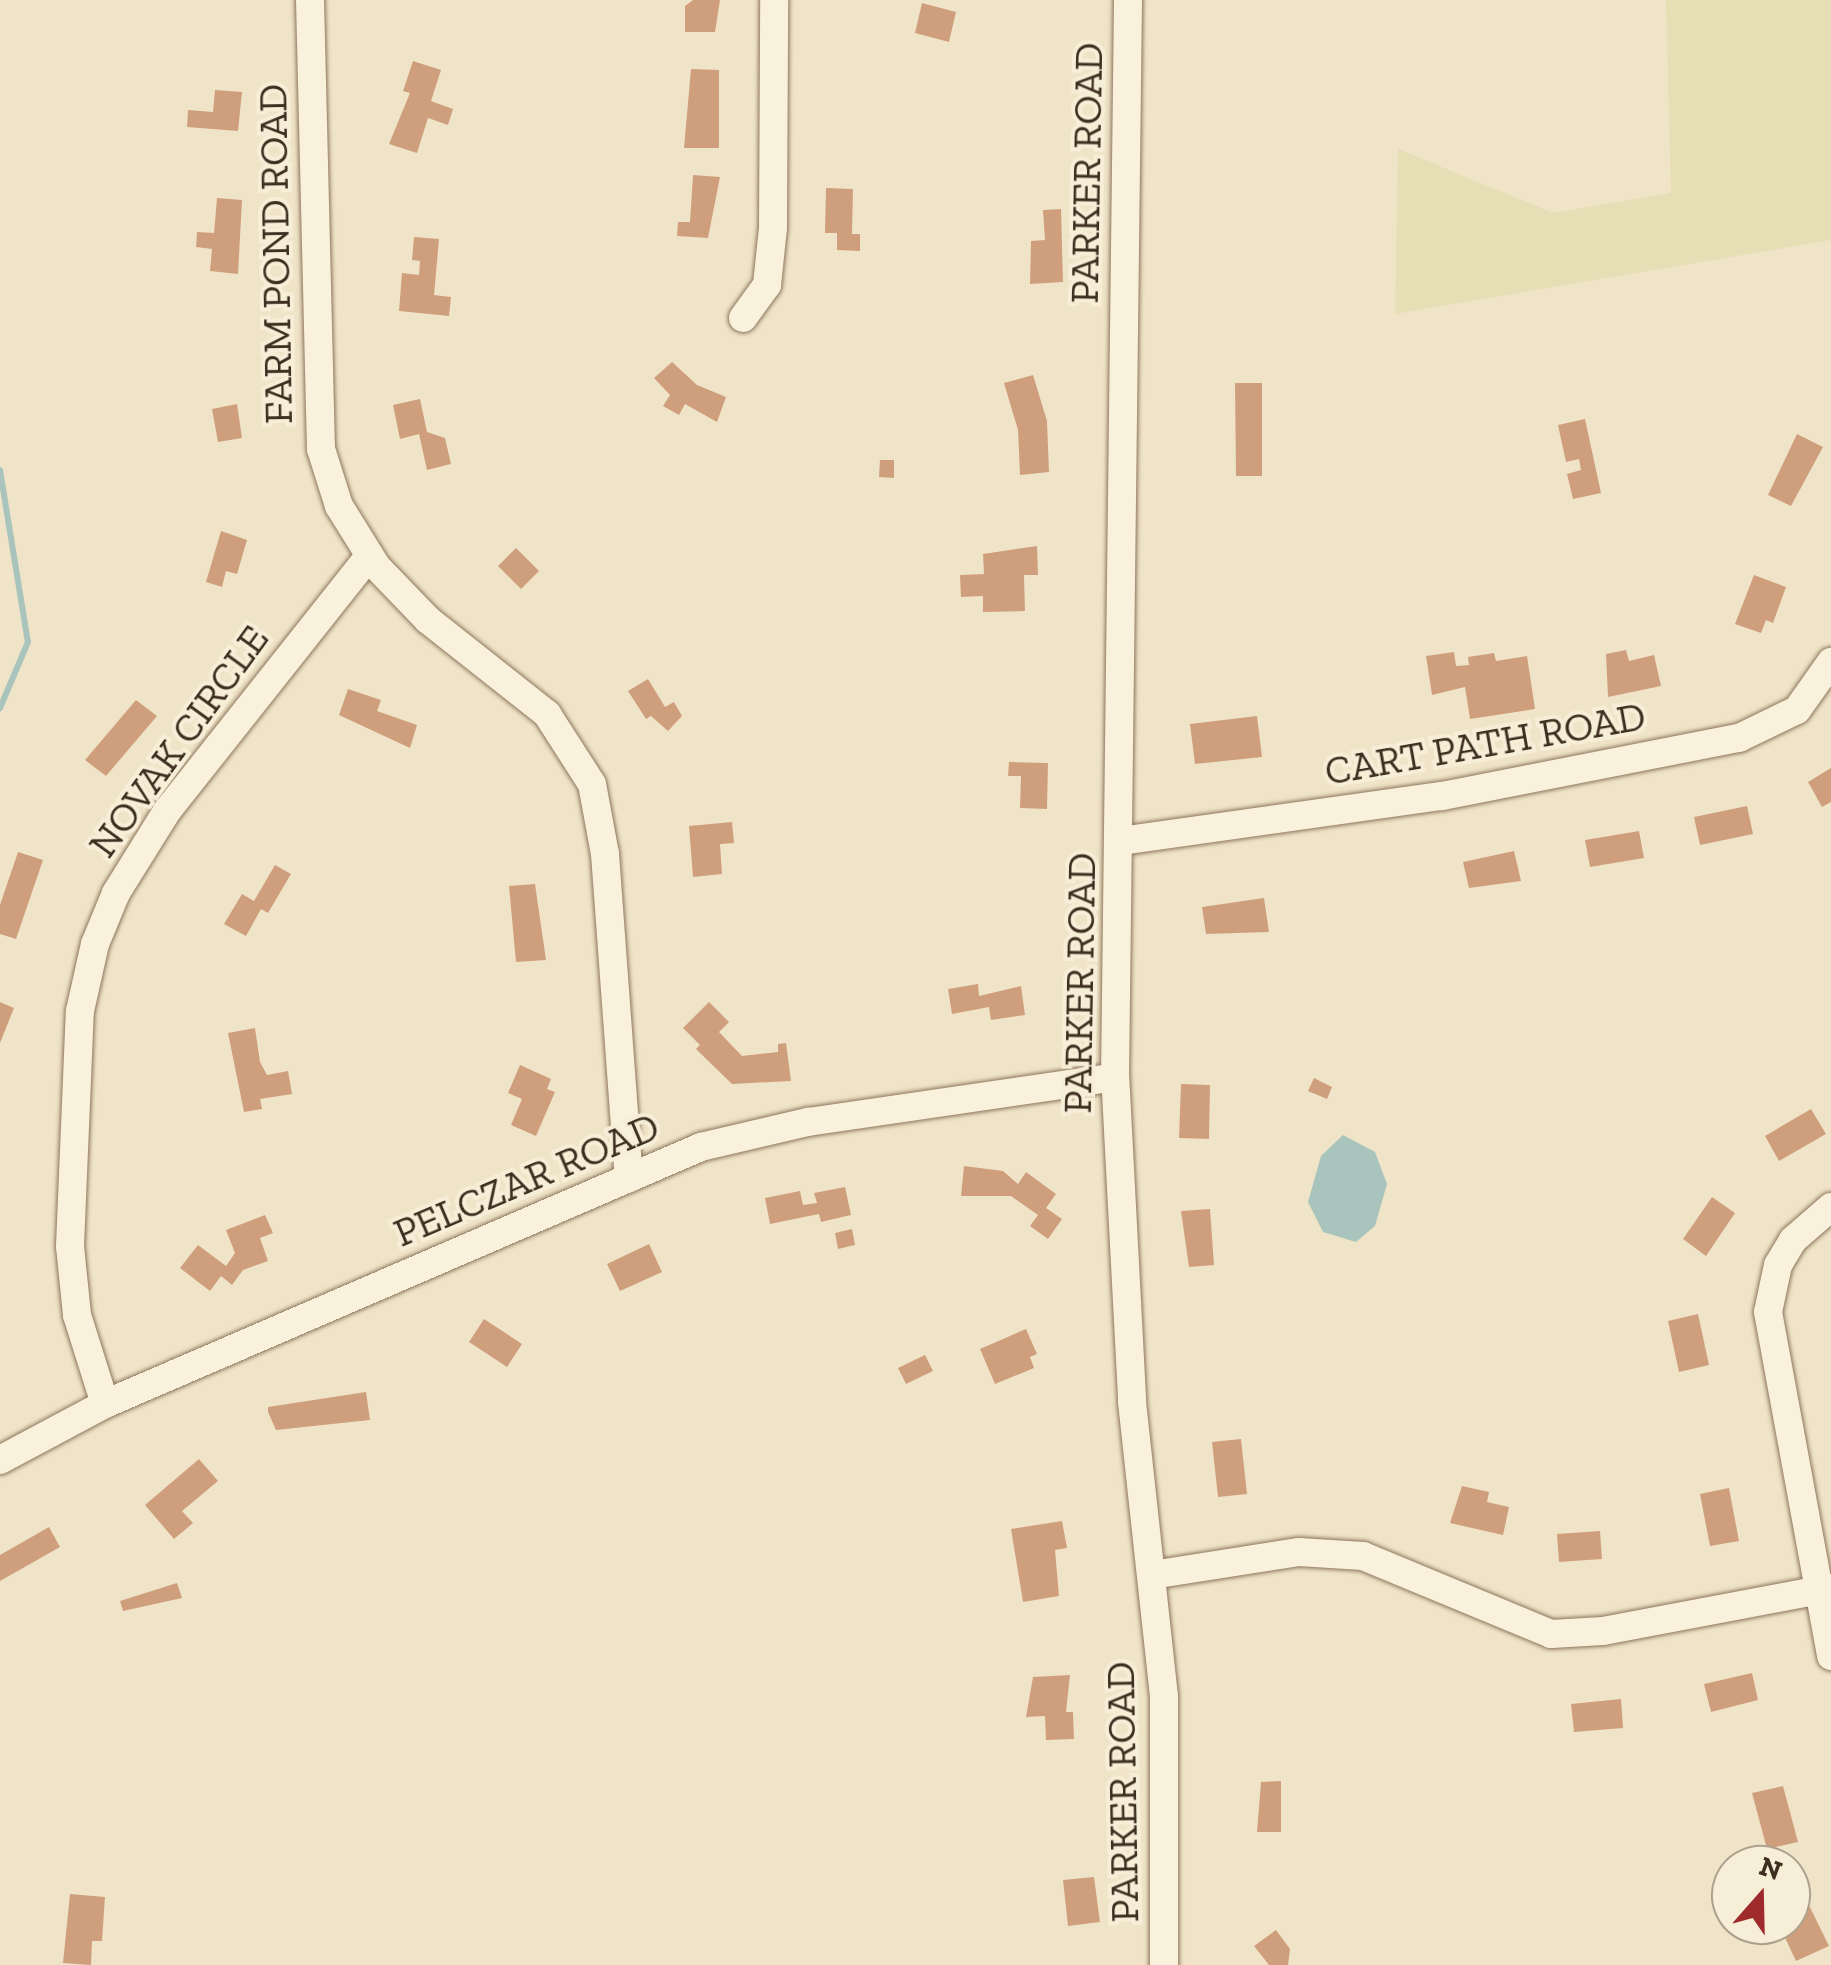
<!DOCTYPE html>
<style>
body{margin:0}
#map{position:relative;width:1831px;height:1965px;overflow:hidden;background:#f0e4c8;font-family:"Zilla Slab",serif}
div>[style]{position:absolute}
.farmland>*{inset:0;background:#e6deb5}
.water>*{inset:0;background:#a9c4bc}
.stream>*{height:6px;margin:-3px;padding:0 3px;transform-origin:3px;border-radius:3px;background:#a9c4bc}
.building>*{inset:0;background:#cf9f7d}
.roads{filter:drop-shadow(0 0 2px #8d765c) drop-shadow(0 0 2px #8d765c)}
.street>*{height:28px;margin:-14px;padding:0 14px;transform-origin:14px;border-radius:14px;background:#faf1dc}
span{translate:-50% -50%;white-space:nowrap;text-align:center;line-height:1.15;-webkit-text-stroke:8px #f7eed8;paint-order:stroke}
.street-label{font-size:40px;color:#3d2e20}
.north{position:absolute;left:1711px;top:1845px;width:100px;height:100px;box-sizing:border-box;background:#f7eed8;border:2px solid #ada18e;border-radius:50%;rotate:20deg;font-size:28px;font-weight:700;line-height:40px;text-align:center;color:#3d2e20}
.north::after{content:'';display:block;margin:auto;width:35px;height:45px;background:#9e2a2b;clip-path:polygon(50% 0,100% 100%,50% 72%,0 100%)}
</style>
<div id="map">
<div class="farmland">
<i style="clip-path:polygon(1666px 0,1831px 0,1831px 240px,1395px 314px,1398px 149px,1553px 213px,1671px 193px)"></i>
</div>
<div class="water">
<i style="clip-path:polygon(1343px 1135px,1375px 1152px,1387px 1184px,1375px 1226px,1356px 1242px,1323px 1232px,1308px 1202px,1321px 1156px)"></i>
</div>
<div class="stream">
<i style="left:0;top:470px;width:174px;rotate:80.8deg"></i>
<i style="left:28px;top:642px;width:72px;rotate:113deg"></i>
</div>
<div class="building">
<i style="clip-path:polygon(693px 0,720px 0,715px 32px,685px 32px,685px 6px)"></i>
<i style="clip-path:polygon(922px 3px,956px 12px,949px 42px,915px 33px)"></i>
<i style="clip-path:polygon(413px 61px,441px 70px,431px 101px,453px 109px,448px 125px,428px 118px,417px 153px,389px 144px,410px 93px,403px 91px)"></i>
<i style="clip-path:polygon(691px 69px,719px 70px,719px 148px,684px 148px)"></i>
<i style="clip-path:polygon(215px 90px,242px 92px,238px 131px,187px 127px,188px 110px,213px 112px)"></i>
<i style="clip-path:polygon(693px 175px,720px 177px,708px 238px,677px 236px,678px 222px,690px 222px)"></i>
<i style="clip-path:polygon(826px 188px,853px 189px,852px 234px,860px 234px,860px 251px,837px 250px,837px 233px,825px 233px)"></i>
<i style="clip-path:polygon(217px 198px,242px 200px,238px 274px,210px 271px,212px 249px,196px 247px,197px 232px,214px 233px)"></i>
<i style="clip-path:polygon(1061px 209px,1063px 282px,1030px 284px,1031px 241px,1045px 240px,1043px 210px)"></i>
<i style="clip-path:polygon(414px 237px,439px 239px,434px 295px,451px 297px,449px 316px,399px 311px,402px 273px,419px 275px,420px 261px,412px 260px)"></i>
<i style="clip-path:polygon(672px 362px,697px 385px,726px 397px,717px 422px,685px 404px,679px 415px,663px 406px,670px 395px,654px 378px)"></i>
<i style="clip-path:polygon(1033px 375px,1047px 421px,1049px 472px,1020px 475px,1018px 430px,1004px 383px)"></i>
<i style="clip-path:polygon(1235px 383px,1262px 383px,1262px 476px,1236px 476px)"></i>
<i style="clip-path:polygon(420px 399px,427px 432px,445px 438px,451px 464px,427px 470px,419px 434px,400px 439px,393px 405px)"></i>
<i style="clip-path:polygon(237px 404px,242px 438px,218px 442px,212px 409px)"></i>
<i style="clip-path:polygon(1585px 419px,1601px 493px,1573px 499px,1567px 474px,1581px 470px,1579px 459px,1566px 462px,1558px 425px)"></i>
<i style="clip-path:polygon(1797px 434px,1823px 447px,1791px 506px,1768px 495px)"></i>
<i style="clip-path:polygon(880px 460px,894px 460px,894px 478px,879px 477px)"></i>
<i style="clip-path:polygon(221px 531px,247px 540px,237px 574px,226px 571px,222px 587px,206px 582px)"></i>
<i style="clip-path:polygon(1037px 546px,1038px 575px,1024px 575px,1025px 611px,983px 612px,983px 596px,961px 597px,960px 575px,984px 574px,983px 554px)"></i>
<i style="clip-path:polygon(516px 548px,539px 571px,521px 589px,498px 566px)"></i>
<i style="clip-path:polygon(1754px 575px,1786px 587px,1773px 623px,1766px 620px,1761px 633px,1735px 624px)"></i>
<i style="clip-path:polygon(1626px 650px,1629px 661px,1654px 655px,1661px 686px,1608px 697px,1606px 654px)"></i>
<i style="clip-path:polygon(1454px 652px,1456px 666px,1469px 665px,1468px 657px,1494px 653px,1496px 661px,1527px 656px,1535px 709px,1470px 719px,1465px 687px,1432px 695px,1426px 656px)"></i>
<i style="clip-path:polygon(648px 679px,665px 707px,674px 702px,682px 716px,668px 731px,651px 716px,646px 719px,628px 691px)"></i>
<i style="clip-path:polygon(348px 689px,381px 700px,377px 711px,417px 725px,410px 748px,339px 715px)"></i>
<i style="clip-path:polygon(136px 700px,157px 716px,106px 776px,85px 760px)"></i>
<i style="clip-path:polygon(1257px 716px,1262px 757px,1195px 764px,1190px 724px)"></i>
<i style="clip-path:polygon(1009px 762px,1048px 763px,1047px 809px,1020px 808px,1021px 776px,1008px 776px)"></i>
<i style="clip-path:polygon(1831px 768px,1831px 802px,1822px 807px,1808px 782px)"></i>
<i style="clip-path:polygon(1747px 806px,1753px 834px,1700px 845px,1694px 817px)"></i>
<i style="clip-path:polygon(732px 822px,734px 843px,720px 844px,722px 874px,693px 877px,689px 826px)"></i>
<i style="clip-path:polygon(1639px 831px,1644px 858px,1590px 867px,1585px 840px)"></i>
<i style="clip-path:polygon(1514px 851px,1521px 881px,1469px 888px,1463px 862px)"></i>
<i style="clip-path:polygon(18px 852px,43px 860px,16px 939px,0 934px,0 905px)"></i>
<i style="clip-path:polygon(275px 865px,291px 874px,268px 913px,261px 909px,246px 936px,224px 924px,242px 894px,254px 901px)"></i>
<i style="clip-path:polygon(535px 884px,546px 960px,516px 962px,509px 886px)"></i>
<i style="clip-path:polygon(1264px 898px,1269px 932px,1206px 934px,1202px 907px)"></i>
<i style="clip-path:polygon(978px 984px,979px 996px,1021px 986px,1025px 1015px,991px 1020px,989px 1007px,952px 1014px,948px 989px)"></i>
<i style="clip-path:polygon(0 1002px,14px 1008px,0 1043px)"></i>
<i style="clip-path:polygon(709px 1002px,729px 1022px,719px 1032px,742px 1056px,778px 1052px,778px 1044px,786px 1043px,791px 1081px,732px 1084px,696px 1049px,700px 1045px,683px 1028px)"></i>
<i style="clip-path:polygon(255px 1028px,260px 1062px,267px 1075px,288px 1071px,292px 1094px,260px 1099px,262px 1109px,244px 1112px,228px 1033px)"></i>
<i style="clip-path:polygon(520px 1065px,551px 1079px,547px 1089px,555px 1092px,536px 1136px,511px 1125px,522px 1099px,508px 1093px)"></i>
<i style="clip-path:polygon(1314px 1078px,1332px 1087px,1327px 1099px,1308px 1091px)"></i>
<i style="clip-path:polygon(1181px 1084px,1210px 1085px,1209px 1139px,1179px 1138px)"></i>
<i style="clip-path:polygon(1811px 1109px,1826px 1134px,1779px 1161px,1765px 1136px)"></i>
<i style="clip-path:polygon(964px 1166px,1003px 1171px,1018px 1184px,1026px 1172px,1056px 1194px,1046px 1208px,1062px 1219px,1048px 1239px,1030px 1226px,1038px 1215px,1011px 1196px,961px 1196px)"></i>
<i style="clip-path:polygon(845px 1187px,851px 1215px,821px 1222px,819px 1214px,770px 1224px,765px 1198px,800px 1191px,803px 1205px,817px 1203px,814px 1193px)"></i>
<i style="clip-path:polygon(1712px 1197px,1735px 1213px,1706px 1256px,1683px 1239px)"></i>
<i style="clip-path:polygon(1210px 1209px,1214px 1265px,1189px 1267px,1181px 1211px)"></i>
<i style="clip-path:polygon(265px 1215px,273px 1233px,260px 1238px,268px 1261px,243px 1270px,232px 1285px,221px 1276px,210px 1291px,180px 1268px,198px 1245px,226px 1266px,235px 1253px,226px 1230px)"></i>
<i style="clip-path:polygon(852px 1229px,855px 1245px,838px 1249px,835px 1233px)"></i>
<i style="clip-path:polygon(649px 1244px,662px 1272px,620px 1291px,607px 1264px)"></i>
<i style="clip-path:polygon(1698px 1314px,1709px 1365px,1679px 1372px,1668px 1321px)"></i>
<i style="clip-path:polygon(484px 1319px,522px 1344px,507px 1367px,469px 1342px)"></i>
<i style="clip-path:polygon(1026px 1329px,1037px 1354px,1030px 1357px,1034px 1368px,995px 1384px,980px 1349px)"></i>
<i style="clip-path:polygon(925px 1355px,933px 1371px,906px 1384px,898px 1368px)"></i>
<i style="clip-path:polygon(366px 1392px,370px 1420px,276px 1430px,268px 1412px,268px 1407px)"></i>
<i style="clip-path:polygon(1241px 1439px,1247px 1494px,1218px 1497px,1212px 1442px)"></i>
<i style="clip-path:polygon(199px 1459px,218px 1481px,182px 1511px,193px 1523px,174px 1539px,145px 1505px)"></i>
<i style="clip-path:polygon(1462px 1486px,1489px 1492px,1487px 1502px,1509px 1507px,1503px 1535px,1450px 1523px)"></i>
<i style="clip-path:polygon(1729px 1488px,1739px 1541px,1710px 1546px,1700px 1494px)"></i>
<i style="clip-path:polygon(1062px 1521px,1067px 1548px,1055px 1550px,1059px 1596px,1023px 1602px,1011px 1529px)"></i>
<i style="clip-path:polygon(49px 1527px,60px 1547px,0 1581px,0 1555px)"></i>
<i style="clip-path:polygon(1600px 1531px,1602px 1559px,1559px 1562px,1557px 1534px)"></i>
<i style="clip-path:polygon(177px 1583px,182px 1598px,123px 1611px,120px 1601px)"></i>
<i style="clip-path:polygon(1752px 1673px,1758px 1700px,1711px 1712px,1704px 1684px)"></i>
<i style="clip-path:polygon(1070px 1675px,1066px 1712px,1073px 1712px,1074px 1739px,1046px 1740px,1045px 1716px,1026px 1717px,1033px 1677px)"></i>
<i style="clip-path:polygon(1621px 1699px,1623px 1728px,1574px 1732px,1571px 1704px)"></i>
<i style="clip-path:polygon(1281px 1781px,1281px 1832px,1257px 1832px,1261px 1782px)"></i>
<i style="clip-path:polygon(1783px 1786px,1798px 1842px,1767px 1849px,1752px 1793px)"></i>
<i style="clip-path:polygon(1094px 1877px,1100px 1922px,1068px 1926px,1063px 1880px)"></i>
<i style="clip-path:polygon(70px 1894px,105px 1897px,102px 1941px,92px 1941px,91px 1965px,63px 1963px)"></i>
<i style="clip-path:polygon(1804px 1895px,1829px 1946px,1796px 1961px,1779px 1925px,1791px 1925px,1791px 1901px)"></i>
<i style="clip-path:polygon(1276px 1930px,1290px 1949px,1288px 1965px,1269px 1965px,1254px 1946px)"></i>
</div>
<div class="roads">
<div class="street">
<i style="left:310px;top:0;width:449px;rotate:88.6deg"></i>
<i style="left:321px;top:449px;width:60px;rotate:72.5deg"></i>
<i style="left:339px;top:506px;width:72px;rotate:58.1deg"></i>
<i style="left:377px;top:567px;width:74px;rotate:46.1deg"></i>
<i style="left:428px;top:620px;width:152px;rotate:38.3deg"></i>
<i style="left:547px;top:714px;width:83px;rotate:57.3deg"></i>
<i style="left:592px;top:784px;width:71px;rotate:79.5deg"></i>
<i style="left:605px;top:854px;width:325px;rotate:85.8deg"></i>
<i style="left:1128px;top:0;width:1073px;rotate:90.69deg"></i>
<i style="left:1115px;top:1073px;width:329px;rotate:87deg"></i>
<i style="left:1132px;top:1402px;width:296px;rotate:83.8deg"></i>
<i style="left:1164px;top:1696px;width:269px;rotate:90deg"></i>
<i style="left:743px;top:318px;width:41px;rotate:-54deg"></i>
<i style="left:767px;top:285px;width:57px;rotate:-84deg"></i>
<i style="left:773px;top:228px;width:228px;rotate:-89.7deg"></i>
<i style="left:1121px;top:841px;width:324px;rotate:-8deg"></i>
<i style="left:1442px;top:796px;width:303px;rotate:-11.1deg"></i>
<i style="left:1739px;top:738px;width:64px;rotate:-25.8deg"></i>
<i style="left:1797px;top:710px;width:59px;rotate:-54.7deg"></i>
<i style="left:1831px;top:1207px;width:50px;rotate:139deg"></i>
<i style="left:1793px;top:1240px;width:29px;rotate:121deg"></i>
<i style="left:1778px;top:1265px;width:48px;rotate:102deg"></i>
<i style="left:1768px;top:1312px;width:350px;rotate:79.6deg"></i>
<i style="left:105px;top:1404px;width:93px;rotate:-107.5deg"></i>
<i style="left:77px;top:1315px;width:69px;rotate:-95.8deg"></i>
<i style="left:70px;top:1246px;width:235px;rotate:-87.6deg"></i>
<i style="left:80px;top:1011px;width:69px;rotate:-77.4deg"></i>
<i style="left:95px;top:944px;width:55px;rotate:-67.6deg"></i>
<i style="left:116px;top:893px;width:97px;rotate:-58.1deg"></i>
<i style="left:167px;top:811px;width:325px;rotate:-51.6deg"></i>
<i style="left:0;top:1460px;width:119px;rotate:-28.1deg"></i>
<i style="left:105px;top:1404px;width:649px;rotate:-23.33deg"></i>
<i style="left:701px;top:1147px;width:110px;rotate:-13.2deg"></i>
<i style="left:808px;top:1122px;width:310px;rotate:-8.3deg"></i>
<i style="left:1152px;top:1575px;width:149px;rotate:-8.9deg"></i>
<i style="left:1299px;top:1552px;width:64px;rotate:3.6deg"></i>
<i style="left:1363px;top:1556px;width:204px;rotate:22.5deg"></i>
<i style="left:1551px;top:1634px;width:52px;rotate:-3.3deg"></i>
<i style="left:1603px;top:1631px;width:232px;rotate:-10.7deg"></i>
</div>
</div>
<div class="street-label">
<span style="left:1086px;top:173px;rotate:-89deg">PARKER ROAD</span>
<span style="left:275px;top:254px;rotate:-91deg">FARM POND ROAD</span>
<span style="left:178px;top:741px;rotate:-54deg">NOVAK CIRCLE</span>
<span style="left:1485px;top:743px;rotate:-10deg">CART PATH ROAD</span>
<span style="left:1079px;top:983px;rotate:-89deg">PARKER ROAD</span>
<span style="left:526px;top:1179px;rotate:-23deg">PELCZAR ROAD</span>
<span style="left:1122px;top:1792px;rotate:-91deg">PARKER ROAD</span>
</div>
<div class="north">N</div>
</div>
